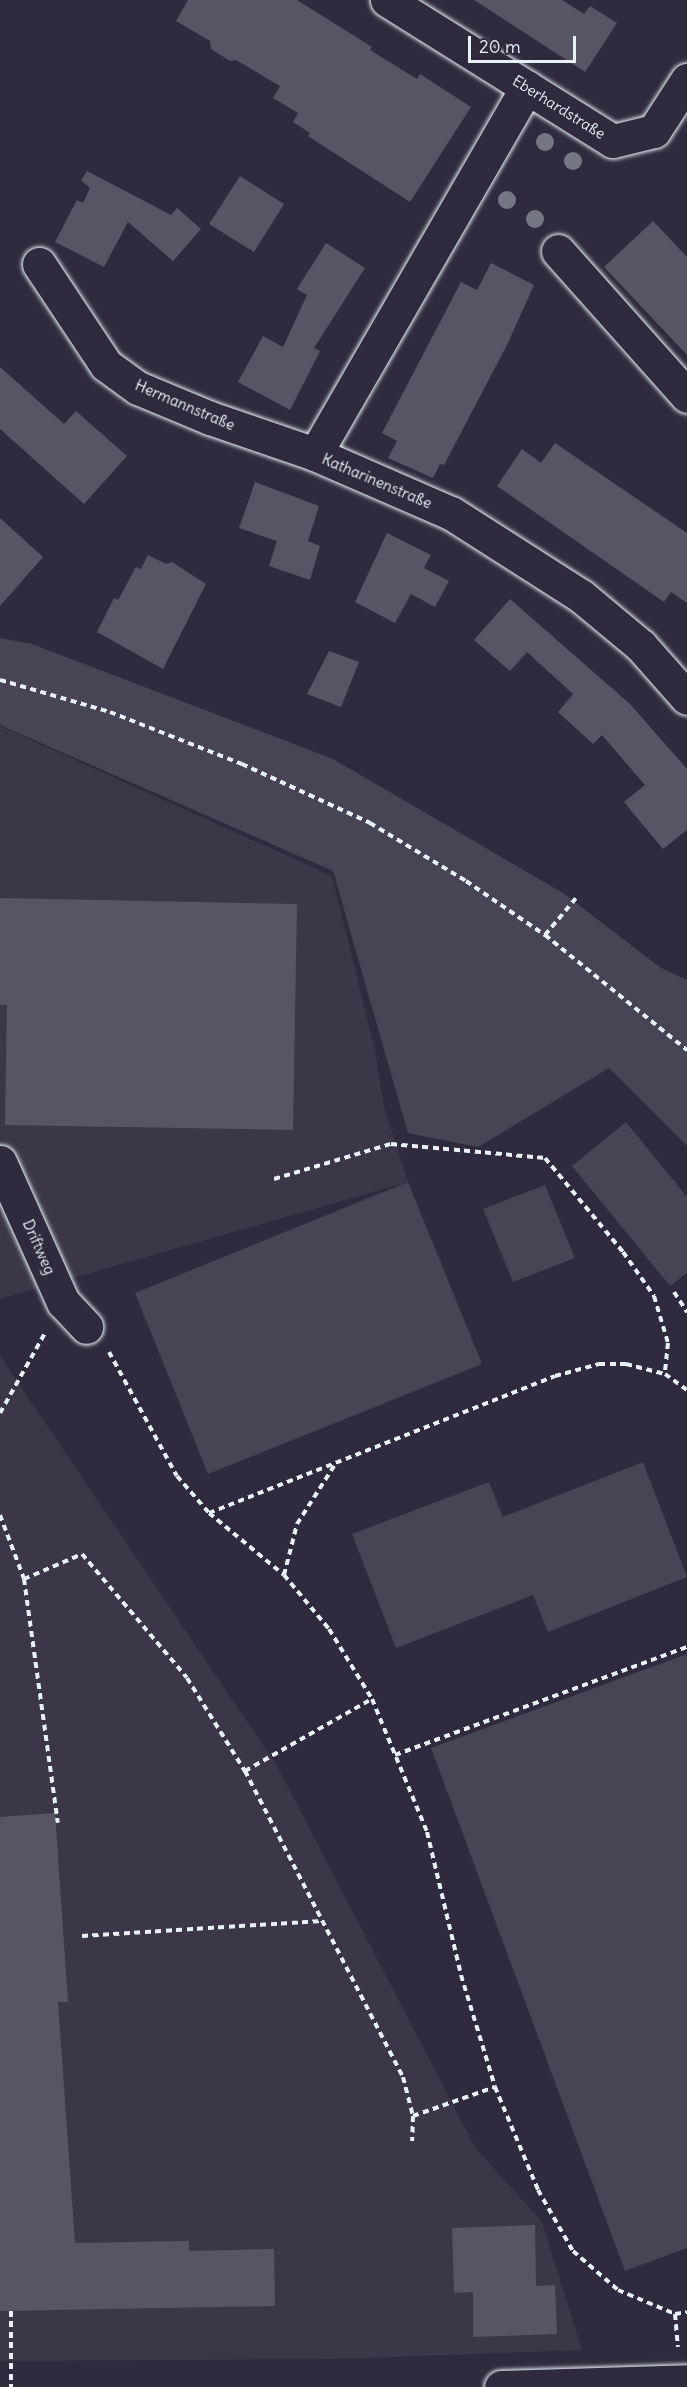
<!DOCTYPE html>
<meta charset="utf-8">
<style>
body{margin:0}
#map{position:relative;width:687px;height:2387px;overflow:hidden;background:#2f2a3d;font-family:Delius,sans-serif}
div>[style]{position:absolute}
.built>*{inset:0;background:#3b3749}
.green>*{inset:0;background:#464455}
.building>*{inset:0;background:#575565}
.path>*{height:4px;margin-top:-2px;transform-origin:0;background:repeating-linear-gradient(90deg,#e8f1f8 0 6px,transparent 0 10.5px)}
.roads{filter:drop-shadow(0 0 2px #e8f1f8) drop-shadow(0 0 2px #e8f1f8)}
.street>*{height:33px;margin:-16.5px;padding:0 16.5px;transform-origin:16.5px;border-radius:16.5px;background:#2f2a3d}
.trees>*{width:18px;height:18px;margin:-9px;border-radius:50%;background:#757684}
span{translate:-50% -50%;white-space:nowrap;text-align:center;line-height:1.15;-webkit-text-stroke:5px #2f2a3d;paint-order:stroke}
.street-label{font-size:15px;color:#e8f1f8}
.scale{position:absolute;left:468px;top:36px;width:108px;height:27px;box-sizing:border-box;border:3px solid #e8f1f8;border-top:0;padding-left:8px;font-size:18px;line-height:21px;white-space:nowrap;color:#e8f1f8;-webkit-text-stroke:4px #2f2a3d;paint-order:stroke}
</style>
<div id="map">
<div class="built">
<i style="clip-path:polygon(0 726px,332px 876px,375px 1050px,384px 1107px,408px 1182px,0 1299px)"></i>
<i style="clip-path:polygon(0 1356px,277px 1766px,475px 2147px,542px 2222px,582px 2350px,336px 2359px,0 2361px)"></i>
</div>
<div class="green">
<i style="clip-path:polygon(0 638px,32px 644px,333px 759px,563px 893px,661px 968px,687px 980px,687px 1146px,609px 1068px,478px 1147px,408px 1133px,333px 871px,0 725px)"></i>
<i style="clip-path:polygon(626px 1122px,687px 1197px,687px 1273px,670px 1286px,572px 1166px)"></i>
<i style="clip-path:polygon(408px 1182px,482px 1364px,208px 1474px,135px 1293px)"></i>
<i style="clip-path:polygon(545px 1185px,575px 1258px,513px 1282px,483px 1209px)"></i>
<i style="clip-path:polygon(643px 1462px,687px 1577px,548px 1632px,533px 1595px,396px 1648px,352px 1534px,489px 1482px,503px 1517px)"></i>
<i style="clip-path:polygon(687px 1654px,687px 2248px,625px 2271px,431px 1748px)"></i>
</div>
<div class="building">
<i style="clip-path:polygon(188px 0,297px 0,372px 47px,370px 50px,417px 79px,420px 74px,471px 107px,410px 202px,308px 136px,310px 133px,293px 122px,298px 113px,273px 98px,280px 86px,236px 60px,230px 61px,211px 49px,210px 41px,176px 21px)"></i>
<i style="clip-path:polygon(474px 0,562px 0,584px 14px,590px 6px,617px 23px,585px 72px)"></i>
<i style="clip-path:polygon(87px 171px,171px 215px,177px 208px,201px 229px,173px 261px,128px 222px,104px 267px,55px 242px,77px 200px,83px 203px,90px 188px,81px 180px)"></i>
<i style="clip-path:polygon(240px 176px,284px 204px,254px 252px,209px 224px)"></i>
<i style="clip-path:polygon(653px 221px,687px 257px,687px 355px,604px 267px)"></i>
<i style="clip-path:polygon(326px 243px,365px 268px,314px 348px,320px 351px,290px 410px,238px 382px,263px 336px,283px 347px,307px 295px,297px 289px)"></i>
<i style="clip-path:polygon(491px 263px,534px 285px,507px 345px,444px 465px,440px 464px,433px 478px,388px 458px,397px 441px,382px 433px,461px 282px,477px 290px)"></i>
<i style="clip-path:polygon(0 367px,64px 424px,76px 411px,127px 456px,84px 504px,0 429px)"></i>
<i style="clip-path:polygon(555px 443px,687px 533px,687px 603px,671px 592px,664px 602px,497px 486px,522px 449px,541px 463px)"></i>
<i style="clip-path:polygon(255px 482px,319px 506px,308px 541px,320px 546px,310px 580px,269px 566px,277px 541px,239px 528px)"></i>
<i style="clip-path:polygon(0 518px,43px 557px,0 606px)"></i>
<i style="clip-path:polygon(387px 533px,431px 555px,424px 568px,449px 581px,435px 607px,411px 594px,395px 623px,355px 602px)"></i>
<i style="clip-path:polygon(148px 555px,166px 564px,172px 562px,206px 584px,163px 669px,97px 632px,114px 598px,118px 600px,136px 567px,141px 569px)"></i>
<i style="clip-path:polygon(510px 599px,630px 704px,687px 769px,687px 830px,663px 849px,624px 802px,645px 785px,602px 735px,593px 744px,558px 712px,573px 694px,527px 652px,510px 671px,474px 640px)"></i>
<i style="clip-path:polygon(329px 651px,359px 662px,341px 707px,307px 694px)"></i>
<i style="clip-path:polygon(0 898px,297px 904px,293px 1130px,5px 1125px,7px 1005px,0 1005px)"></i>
<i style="clip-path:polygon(55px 1813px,68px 2002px,58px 2002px,75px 2243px,189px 2241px,189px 2251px,274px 2249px,275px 2306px,0 2311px,0 1817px)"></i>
<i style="clip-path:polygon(535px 2225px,536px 2286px,555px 2285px,557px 2334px,473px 2337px,473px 2292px,454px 2293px,452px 2228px)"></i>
</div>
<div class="path">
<i style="left:0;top:680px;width:115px;rotate:16.2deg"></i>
<i style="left:110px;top:712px;width:142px;rotate:21.5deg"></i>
<i style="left:242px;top:764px;width:141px;rotate:24.7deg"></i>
<i style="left:370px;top:823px;width:112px;rotate:31.1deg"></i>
<i style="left:466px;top:881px;width:96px;rotate:34.4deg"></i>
<i style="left:545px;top:935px;width:183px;rotate:39deg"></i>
<i style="left:545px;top:935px;width:48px;rotate:-50deg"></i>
<i style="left:274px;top:1179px;width:122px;rotate:-16.7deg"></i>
<i style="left:391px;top:1144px;width:155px;rotate:5.2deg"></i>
<i style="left:545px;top:1158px;width:122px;rotate:50.3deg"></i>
<i style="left:623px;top:1252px;width:54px;rotate:54.8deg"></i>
<i style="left:654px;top:1296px;width:49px;rotate:73.4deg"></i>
<i style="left:668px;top:1343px;width:31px;rotate:96deg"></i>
<i style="left:674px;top:1292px;width:24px;rotate:57deg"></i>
<i style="left:109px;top:1352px;width:141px;rotate:61.3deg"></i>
<i style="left:177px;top:1476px;width:49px;rotate:49.1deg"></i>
<i style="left:209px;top:1513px;width:97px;rotate:39.6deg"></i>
<i style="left:284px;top:1575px;width:70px;rotate:50.2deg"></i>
<i style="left:329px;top:1629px;width:82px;rotate:58.4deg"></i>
<i style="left:372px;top:1699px;width:144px;rotate:67.5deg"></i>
<i style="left:427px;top:1832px;width:147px;rotate:76.6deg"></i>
<i style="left:461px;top:1975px;width:117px;rotate:73.1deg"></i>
<i style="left:495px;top:2087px;width:112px;rotate:67.3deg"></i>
<i style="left:538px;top:2190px;width:70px;rotate:60.2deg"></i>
<i style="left:573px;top:2251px;width:60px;rotate:40.9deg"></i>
<i style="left:618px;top:2290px;width:62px;rotate:22.8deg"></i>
<i style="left:675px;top:2314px;width:12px;rotate:-9deg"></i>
<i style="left:0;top:1413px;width:92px;rotate:-60.6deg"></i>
<i style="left:209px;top:1513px;width:372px;rotate:-21.6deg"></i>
<i style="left:555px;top:1376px;width:46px;rotate:-15.3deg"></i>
<i style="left:599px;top:1364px;width:27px"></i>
<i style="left:626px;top:1364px;width:40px;rotate:14.4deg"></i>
<i style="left:665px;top:1374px;width:27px;rotate:36deg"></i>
<i style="left:0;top:1515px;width:68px;rotate:69.4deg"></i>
<i style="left:24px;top:1579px;width:246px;rotate:82.1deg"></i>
<i style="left:284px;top:1575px;width:53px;rotate:-75.7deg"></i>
<i style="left:297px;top:1524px;width:69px;rotate:-57.5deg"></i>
<i style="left:24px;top:1579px;width:63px;rotate:-23.3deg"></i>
<i style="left:82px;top:1554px;width:162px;rotate:49.7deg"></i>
<i style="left:187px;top:1678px;width:110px;rotate:58.1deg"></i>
<i style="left:245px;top:1771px;width:344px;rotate:62.7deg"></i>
<i style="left:403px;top:2077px;width:40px;rotate:75.6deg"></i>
<i style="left:413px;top:2116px;width:25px;rotate:92deg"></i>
<i style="left:395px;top:1755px;width:311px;rotate:-20.3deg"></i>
<i style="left:245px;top:1771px;width:146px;rotate:-29.6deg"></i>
<i style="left:82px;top:1936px;width:240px;rotate:-3.6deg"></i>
<i style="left:413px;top:2116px;width:87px;rotate:-19.5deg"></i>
<i style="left:11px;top:2311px;width:76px;rotate:90deg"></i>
<i style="left:675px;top:2314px;width:33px;rotate:85deg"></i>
</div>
<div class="roads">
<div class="street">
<i style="left:387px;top:0;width:266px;rotate:32deg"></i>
<i style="left:613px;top:141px;width:42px;rotate:-13.7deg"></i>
<i style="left:654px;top:131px;width:61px;rotate:-57.1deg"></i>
<i style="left:527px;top:87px;width:424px;rotate:120deg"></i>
<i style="left:315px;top:454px;width:148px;rotate:23.5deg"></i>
<i style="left:451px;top:513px;width:154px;rotate:32.6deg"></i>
<i style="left:581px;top:596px;width:78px;rotate:39.8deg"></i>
<i style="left:641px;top:646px;width:69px;rotate:48.5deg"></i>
<i style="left:558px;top:251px;width:194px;rotate:48.3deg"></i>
<i style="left:39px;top:264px;width:121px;rotate:56.4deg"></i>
<i style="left:106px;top:365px;width:39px;rotate:36deg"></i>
<i style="left:138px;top:388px;width:78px;rotate:22.6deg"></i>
<i style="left:210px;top:418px;width:111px;rotate:18.9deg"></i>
<i style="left:0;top:1162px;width:154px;rotate:65.8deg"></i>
<i style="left:63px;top:1302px;width:34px;rotate:47deg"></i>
<i style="left:501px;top:2387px;width:186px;rotate:-1.8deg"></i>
</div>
</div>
<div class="trees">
<i style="left:545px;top:142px"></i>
<i style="left:573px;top:161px"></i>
<i style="left:507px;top:200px"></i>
<i style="left:535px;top:219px"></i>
</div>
<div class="street-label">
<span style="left:559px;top:107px;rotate:32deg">Eberhardstraße</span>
<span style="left:185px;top:405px;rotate:23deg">Hermannstraße</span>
<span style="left:377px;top:481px;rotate:23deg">Katharinenstraße</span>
<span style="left:39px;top:1247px;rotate:66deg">Driftweg</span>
</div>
<div class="scale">20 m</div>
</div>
